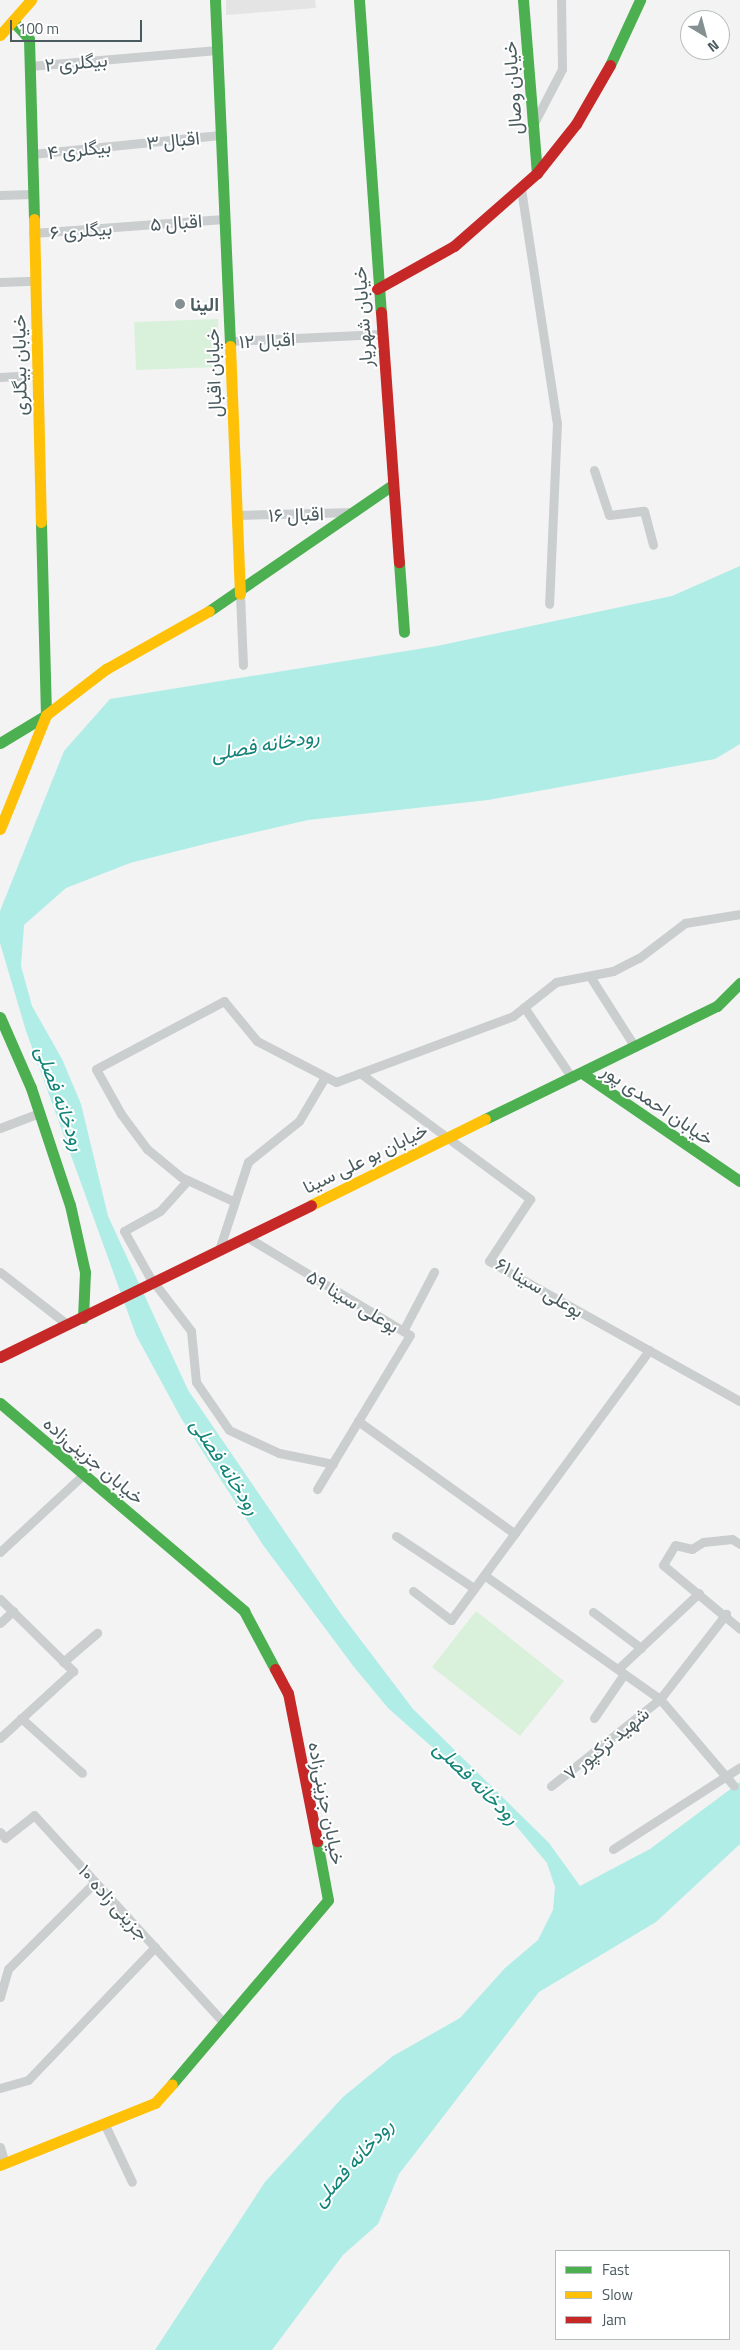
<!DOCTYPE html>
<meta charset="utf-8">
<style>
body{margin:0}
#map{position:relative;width:740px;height:2350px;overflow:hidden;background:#f3f3f3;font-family:"Titillium Web",Vazirmatn,sans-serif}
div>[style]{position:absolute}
.education>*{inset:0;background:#e5e4e5}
.green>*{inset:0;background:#d9f1da}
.water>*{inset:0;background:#afede6}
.street>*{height:9px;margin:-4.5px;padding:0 4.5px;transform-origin:4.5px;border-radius:4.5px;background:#cacece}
.fast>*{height:11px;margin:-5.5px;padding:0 5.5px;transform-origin:5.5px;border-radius:5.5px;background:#4caf50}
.slow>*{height:11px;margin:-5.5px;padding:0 5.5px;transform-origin:5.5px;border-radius:5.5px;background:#ffc107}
.jam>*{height:11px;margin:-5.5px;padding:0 5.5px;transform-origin:5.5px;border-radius:5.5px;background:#c62828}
.dots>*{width:14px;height:14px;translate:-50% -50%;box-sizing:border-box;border:2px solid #fff;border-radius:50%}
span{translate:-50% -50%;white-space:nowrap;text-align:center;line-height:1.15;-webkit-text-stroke:4px #fff;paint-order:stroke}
.street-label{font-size:19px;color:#4a5b5f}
.poi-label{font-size:19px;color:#4a5b5f;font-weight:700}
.left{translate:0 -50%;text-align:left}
.water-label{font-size:20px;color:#128478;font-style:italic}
.legend{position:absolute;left:555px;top:2250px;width:175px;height:90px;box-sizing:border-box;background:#fff;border:1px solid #b7bdbf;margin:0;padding:6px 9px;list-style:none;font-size:15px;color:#4a5b5f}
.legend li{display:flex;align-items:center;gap:10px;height:25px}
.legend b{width:25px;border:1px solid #b7bdbf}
.north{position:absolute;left:680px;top:10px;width:50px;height:50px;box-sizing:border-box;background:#fff;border:1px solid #b7bdbf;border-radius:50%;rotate:143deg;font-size:14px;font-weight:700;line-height:20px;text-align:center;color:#4a5b5f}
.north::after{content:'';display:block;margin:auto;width:18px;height:22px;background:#859093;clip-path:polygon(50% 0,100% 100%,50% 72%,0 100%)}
.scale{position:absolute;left:10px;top:20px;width:132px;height:22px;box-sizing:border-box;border:2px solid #4a5b5f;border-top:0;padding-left:6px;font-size:15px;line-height:18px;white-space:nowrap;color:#4a5b5f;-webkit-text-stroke:4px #fff;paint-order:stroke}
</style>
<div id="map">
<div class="education">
<i style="clip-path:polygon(226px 0,315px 0,316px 8px,226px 15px)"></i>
</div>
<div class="green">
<i style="clip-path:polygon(218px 319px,219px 367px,136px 370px,134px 322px)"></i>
<i style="clip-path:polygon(476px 1611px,564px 1681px,520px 1736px,432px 1667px)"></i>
</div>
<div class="water">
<i style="clip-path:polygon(740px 566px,740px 744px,715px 759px,488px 800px,308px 820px,213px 842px,130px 863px,66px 888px,24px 925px,21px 966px,32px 1006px,62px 1059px,81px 1104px,108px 1216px,188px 1390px,341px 1614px,413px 1709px,549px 1843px,580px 1886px,650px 1849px,740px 1782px,740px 1844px,656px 1922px,539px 1992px,399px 2174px,378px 2224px,343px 2255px,272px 2350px,155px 2350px,265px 2182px,343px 2097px,393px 2056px,460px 2018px,505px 1968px,538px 1940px,553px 1910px,555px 1887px,547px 1863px,502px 1809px,388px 1708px,354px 1667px,263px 1545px,181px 1418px,136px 1335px,26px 1031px,0 943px,0 911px,64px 751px,110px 699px,437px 646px,672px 596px)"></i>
</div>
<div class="street">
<i style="left:30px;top:66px;width:188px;rotate:-4.9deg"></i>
<i style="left:533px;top:125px;width:63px;rotate:-62.6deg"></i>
<i style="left:562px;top:69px;width:69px;rotate:-90.8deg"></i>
<i style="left:32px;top:154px;width:189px;rotate:-5.8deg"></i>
<i style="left:521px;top:189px;width:237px;rotate:81.3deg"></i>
<i style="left:557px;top:423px;width:181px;rotate:92.5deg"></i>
<i style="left:0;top:195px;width:32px;rotate:-2deg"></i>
<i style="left:33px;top:233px;width:191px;rotate:-4.2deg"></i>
<i style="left:0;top:282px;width:35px;rotate:-2deg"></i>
<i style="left:229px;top:341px;width:152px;rotate:-2.6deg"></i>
<i style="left:0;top:377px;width:37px;rotate:-3deg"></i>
<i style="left:594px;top:470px;width:47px;rotate:71.6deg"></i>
<i style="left:609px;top:515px;width:35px;rotate:-7deg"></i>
<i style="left:644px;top:511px;width:35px;rotate:75deg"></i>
<i style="left:236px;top:515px;width:119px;rotate:-1.4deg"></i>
<i style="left:240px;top:594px;width:71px;rotate:87.6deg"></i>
<i style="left:591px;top:978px;width:82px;rotate:57.5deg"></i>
<i style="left:524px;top:1007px;width:86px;rotate:55.9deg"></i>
<i style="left:360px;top:1073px;width:212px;rotate:36.5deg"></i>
<i style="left:530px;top:1199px;width:74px;rotate:123.5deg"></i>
<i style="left:489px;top:1261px;width:287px;rotate:29.2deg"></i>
<i style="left:0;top:1128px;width:42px;rotate:-21deg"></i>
<i style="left:187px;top:1181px;width:40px;rotate:132deg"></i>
<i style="left:160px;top:1211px;width:41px;rotate:150.9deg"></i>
<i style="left:124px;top:1231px;width:51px;rotate:60.9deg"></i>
<i style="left:149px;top:1276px;width:69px;rotate:52.6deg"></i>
<i style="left:191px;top:1331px;width:51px;rotate:84.4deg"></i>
<i style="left:196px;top:1382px;width:58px;rotate:55.5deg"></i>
<i style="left:229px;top:1430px;width:55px;rotate:24.7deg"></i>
<i style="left:279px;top:1453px;width:55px;rotate:11.5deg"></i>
<i style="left:233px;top:1201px;width:57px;rotate:-155.2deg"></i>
<i style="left:181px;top:1177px;width:44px;rotate:-140.5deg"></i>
<i style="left:147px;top:1149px;width:44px;rotate:-126.6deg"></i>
<i style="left:121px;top:1114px;width:51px;rotate:-119.1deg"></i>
<i style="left:96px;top:1069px;width:145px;rotate:-28deg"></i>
<i style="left:224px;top:1001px;width:52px;rotate:50.5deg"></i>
<i style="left:257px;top:1041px;width:89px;rotate:27.4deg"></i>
<i style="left:336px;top:1082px;width:189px;rotate:-20.4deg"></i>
<i style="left:513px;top:1016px;width:55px;rotate:-38.3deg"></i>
<i style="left:556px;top:982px;width:58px;rotate:-10.9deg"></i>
<i style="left:613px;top:971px;width:29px;rotate:-27deg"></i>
<i style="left:639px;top:958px;width:58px;rotate:-37.3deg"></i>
<i style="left:685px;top:923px;width:56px;rotate:-9.3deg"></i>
<i style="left:245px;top:1236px;width:192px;rotate:31deg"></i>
<i style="left:410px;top:1335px;width:180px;rotate:121.1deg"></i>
<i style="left:219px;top:1250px;width:93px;rotate:-71.8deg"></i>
<i style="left:248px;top:1162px;width:65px;rotate:-38.8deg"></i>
<i style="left:299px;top:1121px;width:51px;rotate:-59.4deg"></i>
<i style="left:0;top:1272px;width:86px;rotate:37.9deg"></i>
<i style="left:403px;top:1331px;width:67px;rotate:-62.3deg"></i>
<i style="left:358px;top:1421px;width:193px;rotate:35.7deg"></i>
<i style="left:396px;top:1536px;width:94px;rotate:33.7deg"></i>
<i style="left:740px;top:1544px;width:9px;rotate:-148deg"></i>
<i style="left:732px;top:1539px;width:29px;rotate:174deg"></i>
<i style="left:703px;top:1542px;width:13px;rotate:148deg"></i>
<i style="left:692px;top:1549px;width:17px;rotate:-167deg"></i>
<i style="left:675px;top:1545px;width:23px;rotate:121deg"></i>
<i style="left:663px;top:1565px;width:100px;rotate:39.7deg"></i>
<i style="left:0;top:1552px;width:115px;rotate:-42.9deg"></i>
<i style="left:484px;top:1575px;width:215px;rotate:35.2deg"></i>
<i style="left:660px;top:1699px;width:114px;rotate:49.6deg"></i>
<i style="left:413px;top:1591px;width:48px;rotate:37.3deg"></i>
<i style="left:451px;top:1620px;width:335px;rotate:-53.7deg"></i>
<i style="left:0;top:1599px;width:103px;rotate:44.6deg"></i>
<i style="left:73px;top:1671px;width:99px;rotate:137.5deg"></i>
<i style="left:593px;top:1612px;width:60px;rotate:36.9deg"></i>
<i style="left:0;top:1623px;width:18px;rotate:-43deg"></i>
<i style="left:63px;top:1662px;width:45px;rotate:-40.5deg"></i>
<i style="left:618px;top:1669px;width:111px;rotate:-43.2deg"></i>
<i style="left:21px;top:1718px;width:82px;rotate:42deg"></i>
<i style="left:594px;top:1718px;width:53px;rotate:-55.7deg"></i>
<i style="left:551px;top:1786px;width:139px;rotate:-38.6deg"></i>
<i style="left:660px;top:1699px;width:108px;rotate:-52.2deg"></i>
<i style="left:0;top:1832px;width:8px;rotate:50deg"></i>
<i style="left:5px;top:1838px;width:37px;rotate:-38deg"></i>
<i style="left:34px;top:1815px;width:280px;rotate:47.6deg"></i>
<i style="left:613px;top:1849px;width:151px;rotate:-32.8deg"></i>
<i style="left:0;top:1997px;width:29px;rotate:-74deg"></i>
<i style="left:8px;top:1969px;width:123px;rotate:-45deg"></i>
<i style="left:0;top:2088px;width:29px;rotate:-16deg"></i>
<i style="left:28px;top:2080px;width:184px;rotate:-46.3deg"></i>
<i style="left:104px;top:2123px;width:65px;rotate:64.6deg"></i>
<i style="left:0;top:2147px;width:17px;rotate:73deg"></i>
</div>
<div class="fast">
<i style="left:215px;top:0;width:346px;rotate:87.5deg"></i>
<i style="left:359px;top:0;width:313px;rotate:86deg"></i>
<i style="left:523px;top:0;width:174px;rotate:85.4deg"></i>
<i style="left:13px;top:21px;width:24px;rotate:48deg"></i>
<i style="left:29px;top:39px;width:180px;rotate:88.4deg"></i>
<i style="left:610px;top:65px;width:72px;rotate:-65.2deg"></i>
<i style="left:399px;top:562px;width:70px;rotate:85.9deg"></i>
<i style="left:209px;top:611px;width:222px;rotate:-34.5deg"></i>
<i style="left:0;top:743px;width:54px;rotate:-31.3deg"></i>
<i style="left:46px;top:715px;width:193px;rotate:-91.5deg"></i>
<i style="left:0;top:1017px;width:77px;rotate:66.4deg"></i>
<i style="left:31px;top:1088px;width:123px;rotate:71.6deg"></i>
<i style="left:70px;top:1205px;width:69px;rotate:77.4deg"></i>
<i style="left:85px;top:1272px;width:46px;rotate:92.5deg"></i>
<i style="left:582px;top:1073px;width:191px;rotate:34.4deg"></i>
<i style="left:485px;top:1119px;width:258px;rotate:-26deg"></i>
<i style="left:717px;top:1006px;width:33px;rotate:-45deg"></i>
<i style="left:0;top:1403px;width:321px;rotate:40.4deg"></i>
<i style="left:244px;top:1611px;width:66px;rotate:61.9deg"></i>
<i style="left:172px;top:2084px;width:241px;rotate:-49.7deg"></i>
<i style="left:328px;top:1900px;width:60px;rotate:-100.6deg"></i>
</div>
<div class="slow">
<i style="left:0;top:35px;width:47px;rotate:-48.5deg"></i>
<i style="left:34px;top:219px;width:303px;rotate:88.7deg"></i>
<i style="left:230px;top:346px;width:248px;rotate:87.7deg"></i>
<i style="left:0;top:829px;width:123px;rotate:-68deg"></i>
<i style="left:46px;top:715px;width:76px;rotate:-37.5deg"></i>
<i style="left:106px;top:669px;width:118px;rotate:-29.4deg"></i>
<i style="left:311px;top:1205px;width:194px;rotate:-26.3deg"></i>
<i style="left:0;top:2165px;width:167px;rotate:-21.8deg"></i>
<i style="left:155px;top:2103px;width:25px;rotate:-48deg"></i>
</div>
<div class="jam">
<i style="left:377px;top:289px;width:88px;rotate:-29.2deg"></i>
<i style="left:454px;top:246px;width:111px;rotate:-41.3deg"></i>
<i style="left:537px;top:173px;width:63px;rotate:-51.5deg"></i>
<i style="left:576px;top:124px;width:68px;rotate:-60deg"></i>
<i style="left:381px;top:312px;width:251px;rotate:85.9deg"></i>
<i style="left:0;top:1357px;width:346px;rotate:-26deg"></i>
<i style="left:275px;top:1669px;width:27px;rotate:62deg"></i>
<i style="left:288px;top:1693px;width:151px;rotate:78.9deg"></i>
</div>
<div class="dots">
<i style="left:180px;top:304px;background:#859093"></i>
</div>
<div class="street-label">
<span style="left:76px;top:62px;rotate:-5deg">بیگلری ۲</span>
<span style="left:512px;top:88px;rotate:-94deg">خیابان وصال</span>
<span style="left:173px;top:140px;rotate:-6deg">اقبال ۳</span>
<span style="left:79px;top:149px;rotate:-6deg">بیگلری ۴</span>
<span style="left:176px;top:222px;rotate:-4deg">اقبال ۵</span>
<span style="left:81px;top:230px;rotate:-4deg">بیگلری ۶</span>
<span style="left:362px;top:317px;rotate:-94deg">خیابان شهریار</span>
<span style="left:267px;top:340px;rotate:-3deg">اقبال ۱۲</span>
<span style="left:19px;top:365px;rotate:-91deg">خیابان بیگلری</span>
<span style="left:213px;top:373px;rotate:-92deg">خیابان اقبال</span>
<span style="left:296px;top:514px;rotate:-2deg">اقبال ۱۶</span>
<span style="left:658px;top:1104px;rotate:34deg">خیابان احمدی پور</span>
<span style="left:365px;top:1158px;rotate:-26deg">خیابان بو علی سینا</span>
<span style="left:540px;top:1287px;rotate:31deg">بوعلی سینا ۶۱</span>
<span style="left:353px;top:1301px;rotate:31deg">بوعلی سینا ۵۹</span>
<span style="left:94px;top:1460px;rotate:40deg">خیابان جزینی‌زاده</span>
<span style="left:606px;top:1743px;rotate:-39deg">شهید ترکپور ۷</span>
<span style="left:327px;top:1803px;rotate:79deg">خیابان جزینی‌زاده</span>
<span style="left:114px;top:1902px;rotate:48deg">جزینی زاده ۱۰</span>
</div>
<div class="poi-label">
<span class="left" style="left:190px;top:304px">الینا</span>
</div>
<div class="water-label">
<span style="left:265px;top:744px;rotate:-10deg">رودخانه فصلی</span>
<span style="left:61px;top:1098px;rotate:70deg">رودخانه فصلی</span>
<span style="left:226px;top:1466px;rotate:57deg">رودخانه فصلی</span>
<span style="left:477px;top:1782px;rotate:44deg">رودخانه فصلی</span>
<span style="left:352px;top:2162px;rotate:-48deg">رودخانه فصلی</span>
</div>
<ul class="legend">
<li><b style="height:6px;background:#4caf50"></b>Fast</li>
<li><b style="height:6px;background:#ffc107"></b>Slow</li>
<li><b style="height:6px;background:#c62828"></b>Jam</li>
</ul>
<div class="north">N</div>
<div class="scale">100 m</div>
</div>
